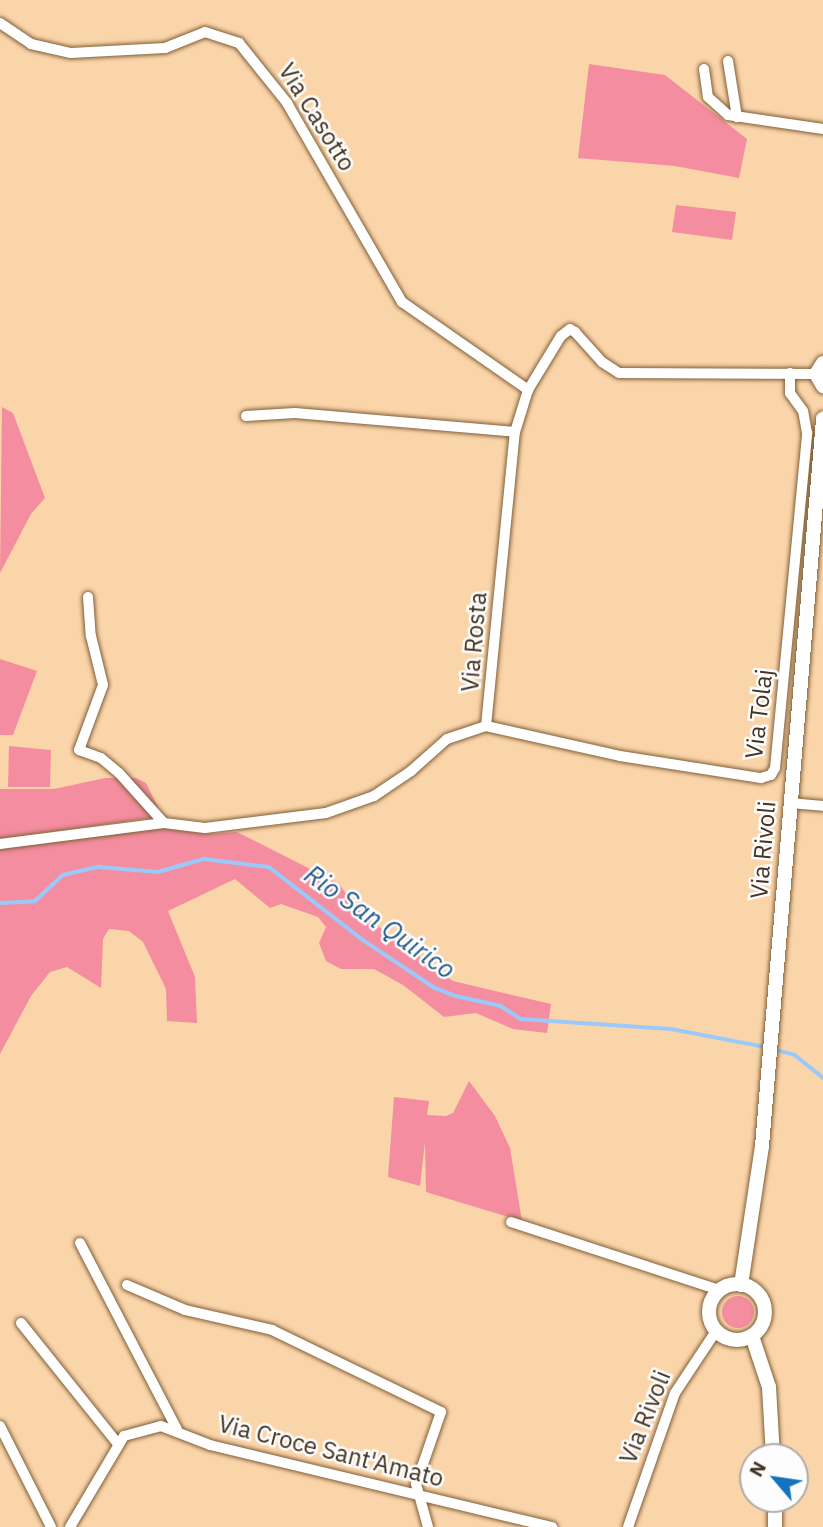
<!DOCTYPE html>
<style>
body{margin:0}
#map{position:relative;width:823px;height:1527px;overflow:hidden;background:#fbd5aa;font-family:"IBM Plex Sans",sans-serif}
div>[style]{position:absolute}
.green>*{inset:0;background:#f48d9f}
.round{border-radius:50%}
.stream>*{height:3.5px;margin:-1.75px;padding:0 1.75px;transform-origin:1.75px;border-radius:1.75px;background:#9bcafa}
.roads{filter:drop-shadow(0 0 2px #805f38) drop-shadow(0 0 2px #805f38)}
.minor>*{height:10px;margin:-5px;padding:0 5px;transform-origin:5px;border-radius:5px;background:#fff}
.tertiary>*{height:14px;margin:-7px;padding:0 7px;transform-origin:7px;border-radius:7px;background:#fff}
.tertiary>.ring{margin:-7px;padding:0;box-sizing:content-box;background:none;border:14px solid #fff;border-radius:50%}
span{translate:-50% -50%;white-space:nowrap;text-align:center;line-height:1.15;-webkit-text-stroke:5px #fdfdfd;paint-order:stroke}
.street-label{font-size:24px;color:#423322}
.water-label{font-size:26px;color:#225b8e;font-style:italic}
.north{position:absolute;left:739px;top:1443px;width:70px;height:70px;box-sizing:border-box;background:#fdfdfd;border:2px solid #b2aca5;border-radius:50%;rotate:299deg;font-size:19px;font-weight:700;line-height:28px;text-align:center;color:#423322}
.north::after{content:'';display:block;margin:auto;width:24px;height:32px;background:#1273bf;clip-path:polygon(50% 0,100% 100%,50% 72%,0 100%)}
</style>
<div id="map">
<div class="green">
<i style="clip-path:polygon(589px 64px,665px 75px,747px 139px,739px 178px,675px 166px,578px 158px)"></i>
<i style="clip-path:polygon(676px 205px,736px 212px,732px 240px,672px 232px)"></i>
<i style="clip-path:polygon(2px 407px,13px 413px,45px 498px,31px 514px,0 573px)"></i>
<i style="clip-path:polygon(0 659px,37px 671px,13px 735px,0 735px)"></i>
<i style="clip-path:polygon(9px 746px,51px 750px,50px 787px,8px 787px)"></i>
<i style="clip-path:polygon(105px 778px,136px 778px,146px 783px,158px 807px,157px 817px,0 839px,0 789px,54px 789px)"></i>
<i style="clip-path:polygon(160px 828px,208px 834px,237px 832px,338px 883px,363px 915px,453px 981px,551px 1004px,547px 1033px,513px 1029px,476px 1013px,444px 1017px,403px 985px,374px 969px,341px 969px,326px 961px,319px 943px,326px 927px,318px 917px,281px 904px,270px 908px,235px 879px,168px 911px,195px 977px,197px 1023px,167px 1021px,166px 989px,143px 942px,129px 931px,109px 929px,103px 939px,101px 988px,67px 967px,50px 972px,31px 996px,0 1054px,0 847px)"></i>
<i style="clip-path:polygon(469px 1081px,495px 1116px,510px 1148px,522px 1221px,426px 1192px,425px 1142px,420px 1186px,388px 1177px,394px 1097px,429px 1101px,427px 1115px,446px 1116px,453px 1113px)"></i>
<i class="round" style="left:722px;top:1296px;width:32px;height:32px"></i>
</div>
<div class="stream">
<i style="left:0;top:903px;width:35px;rotate:-3deg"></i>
<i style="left:35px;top:901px;width:38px;rotate:-43deg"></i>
<i style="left:63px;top:875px;width:37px;rotate:-13deg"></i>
<i style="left:99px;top:867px;width:59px;rotate:4.8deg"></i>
<i style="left:158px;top:872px;width:48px;rotate:-15.8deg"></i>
<i style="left:204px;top:859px;width:65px;rotate:7deg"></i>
<i style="left:269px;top:867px;width:119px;rotate:37.8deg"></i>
<i style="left:363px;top:940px;width:87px;rotate:33.7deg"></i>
<i style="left:435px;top:988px;width:22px;rotate:21deg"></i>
<i style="left:456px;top:996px;width:46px;rotate:12.5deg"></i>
<i style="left:501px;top:1006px;width:24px;rotate:33deg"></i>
<i style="left:521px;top:1019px;width:150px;rotate:3.8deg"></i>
<i style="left:671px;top:1029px;width:96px;rotate:10.8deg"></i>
<i style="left:773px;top:1049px;width:23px;rotate:15deg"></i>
<i style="left:795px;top:1055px;width:36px;rotate:39deg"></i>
</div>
<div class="roads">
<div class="minor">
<i style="left:0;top:23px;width:37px;rotate:34deg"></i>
<i style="left:31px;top:44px;width:41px;rotate:12.7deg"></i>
<i style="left:71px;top:53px;width:94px;rotate:-3deg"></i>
<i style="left:165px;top:48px;width:43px;rotate:-21.8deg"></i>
<i style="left:205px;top:32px;width:36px;rotate:18deg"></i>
<i style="left:239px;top:43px;width:77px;rotate:51.3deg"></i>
<i style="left:287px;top:103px;width:230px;rotate:60deg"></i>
<i style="left:402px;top:302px;width:154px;rotate:34.9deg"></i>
<i style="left:728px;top:61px;width:57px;rotate:80.9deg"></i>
<i style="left:704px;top:69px;width:28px;rotate:82deg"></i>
<i style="left:708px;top:97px;width:27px;rotate:42deg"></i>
<i style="left:728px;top:115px;width:96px;rotate:8.4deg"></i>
<i style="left:246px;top:416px;width:49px;rotate:-3.5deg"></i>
<i style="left:295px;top:413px;width:221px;rotate:4.9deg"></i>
<i style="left:88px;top:597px;width:39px;rotate:86deg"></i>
<i style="left:91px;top:636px;width:50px;rotate:76.2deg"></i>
<i style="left:103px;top:685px;width:69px;rotate:110.3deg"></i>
<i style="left:79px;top:750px;width:23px;rotate:20deg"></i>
<i style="left:101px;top:758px;width:23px;rotate:40deg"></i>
<i style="left:119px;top:773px;width:67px;rotate:48deg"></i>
<i style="left:486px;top:726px;width:137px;rotate:12.6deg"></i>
<i style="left:620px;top:756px;width:143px;rotate:8.9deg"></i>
<i style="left:761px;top:778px;width:10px;rotate:-17deg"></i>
<i style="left:771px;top:775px;width:8px;rotate:-60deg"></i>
<i style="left:775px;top:768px;width:337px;rotate:-84.5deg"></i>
<i style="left:807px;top:433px;width:22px;rotate:-100deg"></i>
<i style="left:803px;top:411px;width:22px;rotate:-126deg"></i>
<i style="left:790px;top:393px;width:20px;rotate:-90deg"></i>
<i style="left:486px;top:726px;width:295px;rotate:-84.4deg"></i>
<i style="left:515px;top:432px;width:44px;rotate:-72.8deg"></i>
<i style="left:528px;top:390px;width:63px;rotate:-58.6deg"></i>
<i style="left:561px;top:336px;width:11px;rotate:-38deg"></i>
<i style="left:570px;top:329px;width:6px;rotate:31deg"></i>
<i style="left:575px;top:332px;width:40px;rotate:48deg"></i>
<i style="left:602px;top:362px;width:20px;rotate:33deg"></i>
<i style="left:619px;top:373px;width:197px;rotate:0.3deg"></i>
<i style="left:790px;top:803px;width:33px;rotate:5deg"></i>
<i style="left:0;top:844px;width:165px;rotate:-7.3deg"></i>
<i style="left:164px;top:823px;width:41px;rotate:7deg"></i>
<i style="left:205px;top:828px;width:122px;rotate:-7.1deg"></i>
<i style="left:326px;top:813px;width:51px;rotate:-19.5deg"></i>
<i style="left:374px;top:796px;width:45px;rotate:-34deg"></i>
<i style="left:411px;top:771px;width:48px;rotate:-41.6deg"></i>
<i style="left:447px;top:739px;width:41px;rotate:-18.4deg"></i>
<i style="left:511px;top:1222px;width:219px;rotate:18.1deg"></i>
<i style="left:80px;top:1243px;width:210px;rotate:62.5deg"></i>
<i style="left:127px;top:1285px;width:63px;rotate:23.3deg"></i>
<i style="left:185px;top:1310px;width:89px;rotate:12.9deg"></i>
<i style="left:272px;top:1330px;width:188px;rotate:25.9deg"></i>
<i style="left:441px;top:1412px;width:76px;rotate:109.1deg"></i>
<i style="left:416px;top:1484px;width:45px;rotate:74.4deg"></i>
<i style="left:21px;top:1323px;width:155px;rotate:51.3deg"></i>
<i style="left:0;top:1426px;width:113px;rotate:63.2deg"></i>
<i style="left:70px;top:1527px;width:106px;rotate:-59.3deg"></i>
<i style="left:124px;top:1436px;width:38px;rotate:-15deg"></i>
<i style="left:161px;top:1426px;width:53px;rotate:21.2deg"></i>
<i style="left:210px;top:1445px;width:352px;rotate:13.5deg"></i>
<i style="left:628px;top:1527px;width:142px;rotate:-70.7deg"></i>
<i style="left:675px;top:1393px;width:74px;rotate:-56.5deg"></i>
</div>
<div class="tertiary">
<i style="left:823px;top:363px;width:13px;rotate:122deg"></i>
<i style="left:816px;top:374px;width:14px;rotate:60deg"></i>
<i class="ring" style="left:709px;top:1284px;width:42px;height:42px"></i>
<i style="left:741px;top:1285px;width:141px;rotate:-81.4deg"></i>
<i style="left:762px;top:1146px;width:730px;rotate:-85.2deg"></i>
<i style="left:752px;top:1336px;width:54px;rotate:71.6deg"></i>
<i style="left:769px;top:1387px;width:70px;rotate:86.7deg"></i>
<i style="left:775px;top:1499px;width:28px;rotate:90deg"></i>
</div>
</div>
<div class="street-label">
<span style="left:317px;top:117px;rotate:58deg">Via Casotto</span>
<span style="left:474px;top:642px;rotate:-85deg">Via Rosta</span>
<span style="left:759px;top:714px;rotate:-83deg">Via Tolaj</span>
<span style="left:763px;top:850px;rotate:-85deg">Via Rivoli</span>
<span style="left:645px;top:1417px;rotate:-68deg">Via Rivoli</span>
<span style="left:331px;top:1451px;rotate:14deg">Via Croce Sant'Amato</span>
</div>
<div class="water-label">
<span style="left:380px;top:922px;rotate:35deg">Rio San Quirico</span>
</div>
<div class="north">N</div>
</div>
